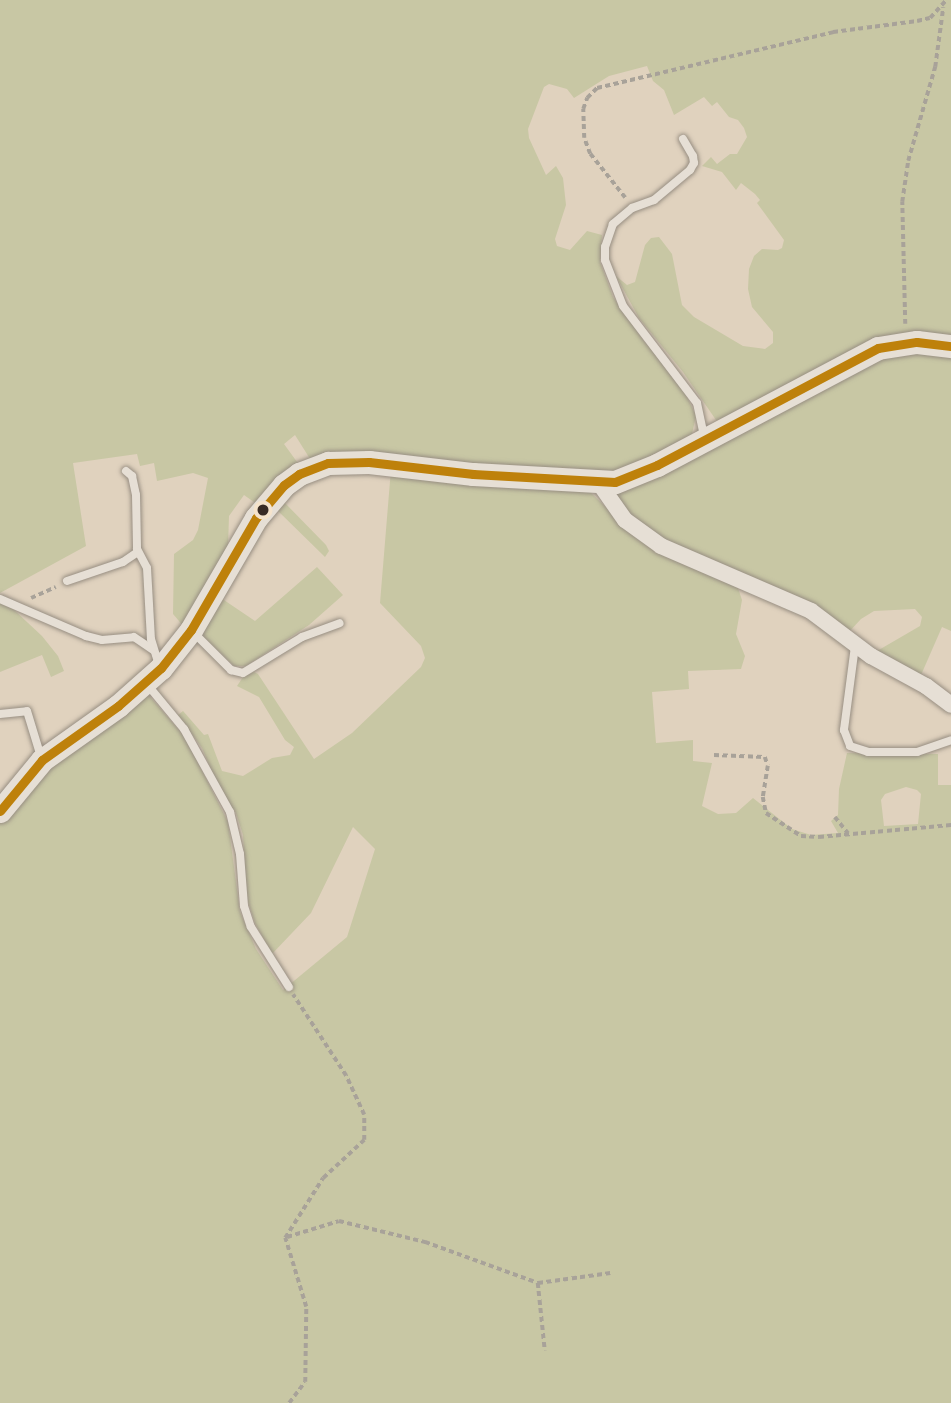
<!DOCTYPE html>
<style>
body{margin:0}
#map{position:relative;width:951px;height:1403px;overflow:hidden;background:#e0d2be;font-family:"Old Standard TT",serif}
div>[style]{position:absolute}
.green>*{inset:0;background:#c8c7a4}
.path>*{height:3.5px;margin-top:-1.75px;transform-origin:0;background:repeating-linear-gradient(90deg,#a8a299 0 5px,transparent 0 8.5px)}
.roads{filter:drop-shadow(0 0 2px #978e82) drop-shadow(0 0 2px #978e82)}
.lane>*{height:8px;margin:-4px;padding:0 4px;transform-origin:4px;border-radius:4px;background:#e6dfd5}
.street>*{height:16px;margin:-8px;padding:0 8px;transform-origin:8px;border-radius:8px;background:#e6dfd5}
.secondary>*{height:23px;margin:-11.5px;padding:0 11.5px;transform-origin:11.5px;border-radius:11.5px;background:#e6dfd5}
.bus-1>*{height:9px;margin:-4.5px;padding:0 4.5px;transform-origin:4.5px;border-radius:4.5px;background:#be810b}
.dots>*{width:19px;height:19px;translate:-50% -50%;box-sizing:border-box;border:4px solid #f5e3cb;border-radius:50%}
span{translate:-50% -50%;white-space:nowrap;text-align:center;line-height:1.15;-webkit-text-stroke:6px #f5e3cb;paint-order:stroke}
</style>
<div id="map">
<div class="green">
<i style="clip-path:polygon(0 0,951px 0,951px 342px,924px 338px,727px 421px,716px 420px,683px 372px,639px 318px,616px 276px,627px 285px,635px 282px,645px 245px,651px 238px,659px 237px,672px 254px,682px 305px,694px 317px,743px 346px,765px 349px,773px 343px,773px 332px,752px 307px,748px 289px,749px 269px,754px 256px,762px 249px,778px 250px,782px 248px,784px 240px,757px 203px,760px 200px,755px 194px,741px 183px,736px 190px,722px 172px,702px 166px,711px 157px,717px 164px,730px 154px,737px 154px,747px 137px,744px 128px,738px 120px,729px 117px,717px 102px,712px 106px,704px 97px,674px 115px,664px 90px,653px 81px,647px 66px,609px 76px,574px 98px,567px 89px,549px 84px,544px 87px,528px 129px,529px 138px,546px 175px,556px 166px,563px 178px,566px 205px,555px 239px,557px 246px,570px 250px,587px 231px,602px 235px,600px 262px,613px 297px,644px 341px,681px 384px,696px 416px,691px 438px,623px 474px,312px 462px,295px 435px,284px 444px,300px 466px,258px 505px,244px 495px,229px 516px,228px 547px,185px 628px,173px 614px,174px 554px,193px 540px,198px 530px,208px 478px,193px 473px,157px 481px,154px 463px,140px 466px,137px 454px,73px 463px,86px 546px,0 593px)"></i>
<i style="clip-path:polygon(951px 349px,951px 631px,942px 627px,921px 675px,877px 651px,920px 626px,922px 617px,915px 609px,874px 611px,861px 619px,848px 633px,679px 550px,631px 519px,616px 494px,621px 487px,863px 359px)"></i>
<i style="clip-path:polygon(evenodd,391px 469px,587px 489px,623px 524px,737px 585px,742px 600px,736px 634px,745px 656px,741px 669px,688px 671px,689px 689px,652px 692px,656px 743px,693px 740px,693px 761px,712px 763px,702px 806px,718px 814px,736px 813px,753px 798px,792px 829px,811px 835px,838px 833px,831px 821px,838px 815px,839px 789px,847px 753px,938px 754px,938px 785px,951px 785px,951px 1403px,0 1403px,0 818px,34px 774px,145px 691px,185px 737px,228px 822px,240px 912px,256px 949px,283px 990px,347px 937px,375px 849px,353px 827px,311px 913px,272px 954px,255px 923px,247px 899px,243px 835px,236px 813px,220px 791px,202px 748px,178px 715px,183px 711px,204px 735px,208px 734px,222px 771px,243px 776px,272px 758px,290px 755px,294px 747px,285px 740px,259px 697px,237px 686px,243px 677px,254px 672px,258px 674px,314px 759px,352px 733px,421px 667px,425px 658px,421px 646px,380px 603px,391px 469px,906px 787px,917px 790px,921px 794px,918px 824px,884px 826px,881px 800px,885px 794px,906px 787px)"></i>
<i style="clip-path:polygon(303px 483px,284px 502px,326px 545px,329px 551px,325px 557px,277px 510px,279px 498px)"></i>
<i style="clip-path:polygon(317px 567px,343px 595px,309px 625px,246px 666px,234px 666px,205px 638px,201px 632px,218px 596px,255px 621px)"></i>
<i style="clip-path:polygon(0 602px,12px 608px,42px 636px,58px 656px,64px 671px,51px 677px,42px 655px,0 672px)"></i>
</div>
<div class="path">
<i style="left:625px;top:198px;width:56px;rotate:-128.5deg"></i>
<i style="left:590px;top:154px;width:17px;rotate:-111deg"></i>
<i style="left:584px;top:138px;width:29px;rotate:-92deg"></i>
<i style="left:583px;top:109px;width:12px;rotate:-70deg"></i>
<i style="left:587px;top:98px;width:14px;rotate:-45deg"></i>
<i style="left:597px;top:88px;width:243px;rotate:-13.3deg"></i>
<i style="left:833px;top:32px;width:85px;rotate:-7.5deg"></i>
<i style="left:917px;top:21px;width:13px;rotate:-13deg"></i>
<i style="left:930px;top:18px;width:24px;rotate:-48deg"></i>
<i style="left:905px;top:324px;width:122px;rotate:-91.4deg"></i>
<i style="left:902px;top:202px;width:41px;rotate:-81.7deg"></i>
<i style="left:908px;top:161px;width:98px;rotate:-74deg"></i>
<i style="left:935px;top:67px;width:60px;rotate:-82.3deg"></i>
<i style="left:31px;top:598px;width:27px;rotate:-24deg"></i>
<i style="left:714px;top:755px;width:51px;rotate:2.2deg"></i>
<i style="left:765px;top:757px;width:9px;rotate:72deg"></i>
<i style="left:768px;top:766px;width:31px;rotate:99deg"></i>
<i style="left:763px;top:797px;width:16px;rotate:79deg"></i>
<i style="left:766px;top:813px;width:42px;rotate:33.3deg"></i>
<i style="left:801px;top:836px;width:18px;rotate:3deg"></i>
<i style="left:819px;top:837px;width:133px;rotate:-5.2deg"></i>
<i style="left:835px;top:817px;width:21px;rotate:51deg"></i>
<i style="left:287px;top:1237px;width:54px;rotate:-17.1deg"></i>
<i style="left:339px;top:1221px;width:89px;rotate:13.7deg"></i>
<i style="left:425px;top:1242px;width:120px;rotate:19.9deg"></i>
<i style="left:538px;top:1283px;width:68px;rotate:84.1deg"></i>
<i style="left:538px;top:1283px;width:73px;rotate:-7.9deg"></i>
<i style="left:289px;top:1403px;width:26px;rotate:-53deg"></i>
<i style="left:305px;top:1382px;width:75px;rotate:-89.2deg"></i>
<i style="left:306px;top:1307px;width:72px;rotate:-106.9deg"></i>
<i style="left:285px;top:1238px;width:71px;rotate:-57.7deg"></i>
<i style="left:323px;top:1178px;width:56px;rotate:-42.8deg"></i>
<i style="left:364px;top:1140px;width:25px;rotate:-90deg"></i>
<i style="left:364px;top:1115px;width:43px;rotate:-114.8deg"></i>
<i style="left:346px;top:1076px;width:97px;rotate:-123.2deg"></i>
</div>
<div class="roads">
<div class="lane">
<i style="left:683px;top:139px;width:20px;rotate:60deg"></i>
<i style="left:693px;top:156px;width:7px;rotate:82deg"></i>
<i style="left:694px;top:163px;width:8px;rotate:120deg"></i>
<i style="left:690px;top:170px;width:47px;rotate:140.2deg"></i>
<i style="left:654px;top:200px;width:23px;rotate:160deg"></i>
<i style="left:632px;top:208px;width:25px;rotate:140deg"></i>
<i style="left:613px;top:224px;width:24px;rotate:109deg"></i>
<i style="left:605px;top:247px;width:13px;rotate:90deg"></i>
<i style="left:605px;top:260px;width:49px;rotate:68.6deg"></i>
<i style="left:623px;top:306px;width:122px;rotate:52.7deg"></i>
<i style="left:697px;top:403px;width:34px;rotate:78deg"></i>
<i style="left:126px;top:471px;width:8px;rotate:40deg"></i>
<i style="left:132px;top:476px;width:19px;rotate:78deg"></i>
<i style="left:136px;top:495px;width:54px;rotate:88.9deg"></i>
<i style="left:137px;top:549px;width:21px;rotate:62deg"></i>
<i style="left:147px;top:568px;width:71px;rotate:86.8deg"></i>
<i style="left:151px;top:639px;width:27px;rotate:73deg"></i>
<i style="left:67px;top:581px;width:59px;rotate:-18.7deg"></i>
<i style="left:123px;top:562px;width:18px;rotate:-34deg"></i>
<i style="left:0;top:599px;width:94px;rotate:23.3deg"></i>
<i style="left:86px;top:636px;width:16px;rotate:14deg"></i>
<i style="left:102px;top:640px;width:32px;rotate:-5deg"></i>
<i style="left:134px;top:637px;width:23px;rotate:34deg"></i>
<i style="left:193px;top:632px;width:54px;rotate:45deg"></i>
<i style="left:231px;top:670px;width:12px;rotate:14deg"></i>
<i style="left:243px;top:673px;width:69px;rotate:-31.4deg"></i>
<i style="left:302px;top:637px;width:40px;rotate:-20.2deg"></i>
<i style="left:855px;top:646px;width:85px;rotate:97.5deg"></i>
<i style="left:844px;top:730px;width:17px;rotate:69deg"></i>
<i style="left:850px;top:746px;width:19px;rotate:18deg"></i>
<i style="left:868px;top:752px;width:49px"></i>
<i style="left:917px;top:752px;width:36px;rotate:-19deg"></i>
<i style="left:146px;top:683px;width:60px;rotate:50.4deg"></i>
<i style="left:184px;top:729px;width:95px;rotate:61deg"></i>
<i style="left:230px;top:812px;width:43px;rotate:76.6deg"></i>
<i style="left:240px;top:854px;width:52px;rotate:85.6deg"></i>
<i style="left:244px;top:906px;width:22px;rotate:72deg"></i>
<i style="left:251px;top:927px;width:71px;rotate:57.7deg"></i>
<i style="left:0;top:714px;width:27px;rotate:-6deg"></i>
<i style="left:27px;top:711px;width:48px;rotate:73.1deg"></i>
</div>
<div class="street">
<i style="left:599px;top:483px;width:45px;rotate:54.9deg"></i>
<i style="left:625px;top:520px;width:44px;rotate:35.8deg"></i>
<i style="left:661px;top:546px;width:163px;rotate:23.4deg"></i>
<i style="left:811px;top:611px;width:75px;rotate:36.9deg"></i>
<i style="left:871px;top:656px;width:63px;rotate:28.6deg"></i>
<i style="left:926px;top:686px;width:31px;rotate:37deg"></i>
</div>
<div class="secondary">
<i style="left:0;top:811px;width:66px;rotate:-50.5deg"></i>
<i style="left:42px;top:760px;width:93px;rotate:-35.4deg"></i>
<i style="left:118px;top:706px;width:57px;rotate:-41.5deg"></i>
<i style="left:161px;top:668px;width:48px;rotate:-51.7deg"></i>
<i style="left:191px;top:630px;width:129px;rotate:-59.9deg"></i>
<i style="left:256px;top:518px;width:43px;rotate:-49.7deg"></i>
<i style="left:284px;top:485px;width:19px;rotate:-36deg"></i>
<i style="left:299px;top:474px;width:31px;rotate:-21deg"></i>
<i style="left:328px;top:463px;width:41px;rotate:-1.4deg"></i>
<i style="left:369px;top:462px;width:105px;rotate:6.6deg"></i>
<i style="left:473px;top:474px;width:142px;rotate:3.2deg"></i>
<i style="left:615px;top:482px;width:45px;rotate:-22deg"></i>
<i style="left:657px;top:465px;width:250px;rotate:-27.9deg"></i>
<i style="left:878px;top:348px;width:39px;rotate:-9deg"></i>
<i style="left:917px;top:342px;width:34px;rotate:7deg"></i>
</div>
</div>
<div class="bus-1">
<i style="left:0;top:811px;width:66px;rotate:-50.5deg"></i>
<i style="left:42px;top:760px;width:93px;rotate:-35.4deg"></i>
<i style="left:118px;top:706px;width:57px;rotate:-41.5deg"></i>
<i style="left:161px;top:668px;width:48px;rotate:-51.7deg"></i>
<i style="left:191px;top:630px;width:129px;rotate:-59.9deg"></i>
<i style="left:256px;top:518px;width:43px;rotate:-49.7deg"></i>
<i style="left:284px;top:485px;width:19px;rotate:-36deg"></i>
<i style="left:299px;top:474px;width:31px;rotate:-21deg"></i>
<i style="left:328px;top:463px;width:41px;rotate:-1.4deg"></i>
<i style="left:369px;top:462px;width:105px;rotate:6.6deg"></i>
<i style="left:473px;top:474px;width:142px;rotate:3.2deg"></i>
<i style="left:615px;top:482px;width:45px;rotate:-22deg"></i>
<i style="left:657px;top:465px;width:250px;rotate:-27.9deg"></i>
<i style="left:878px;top:348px;width:39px;rotate:-9deg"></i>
<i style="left:917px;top:342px;width:34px;rotate:7deg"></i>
</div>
<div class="dots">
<i style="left:263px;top:510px;background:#382b24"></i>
</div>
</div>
